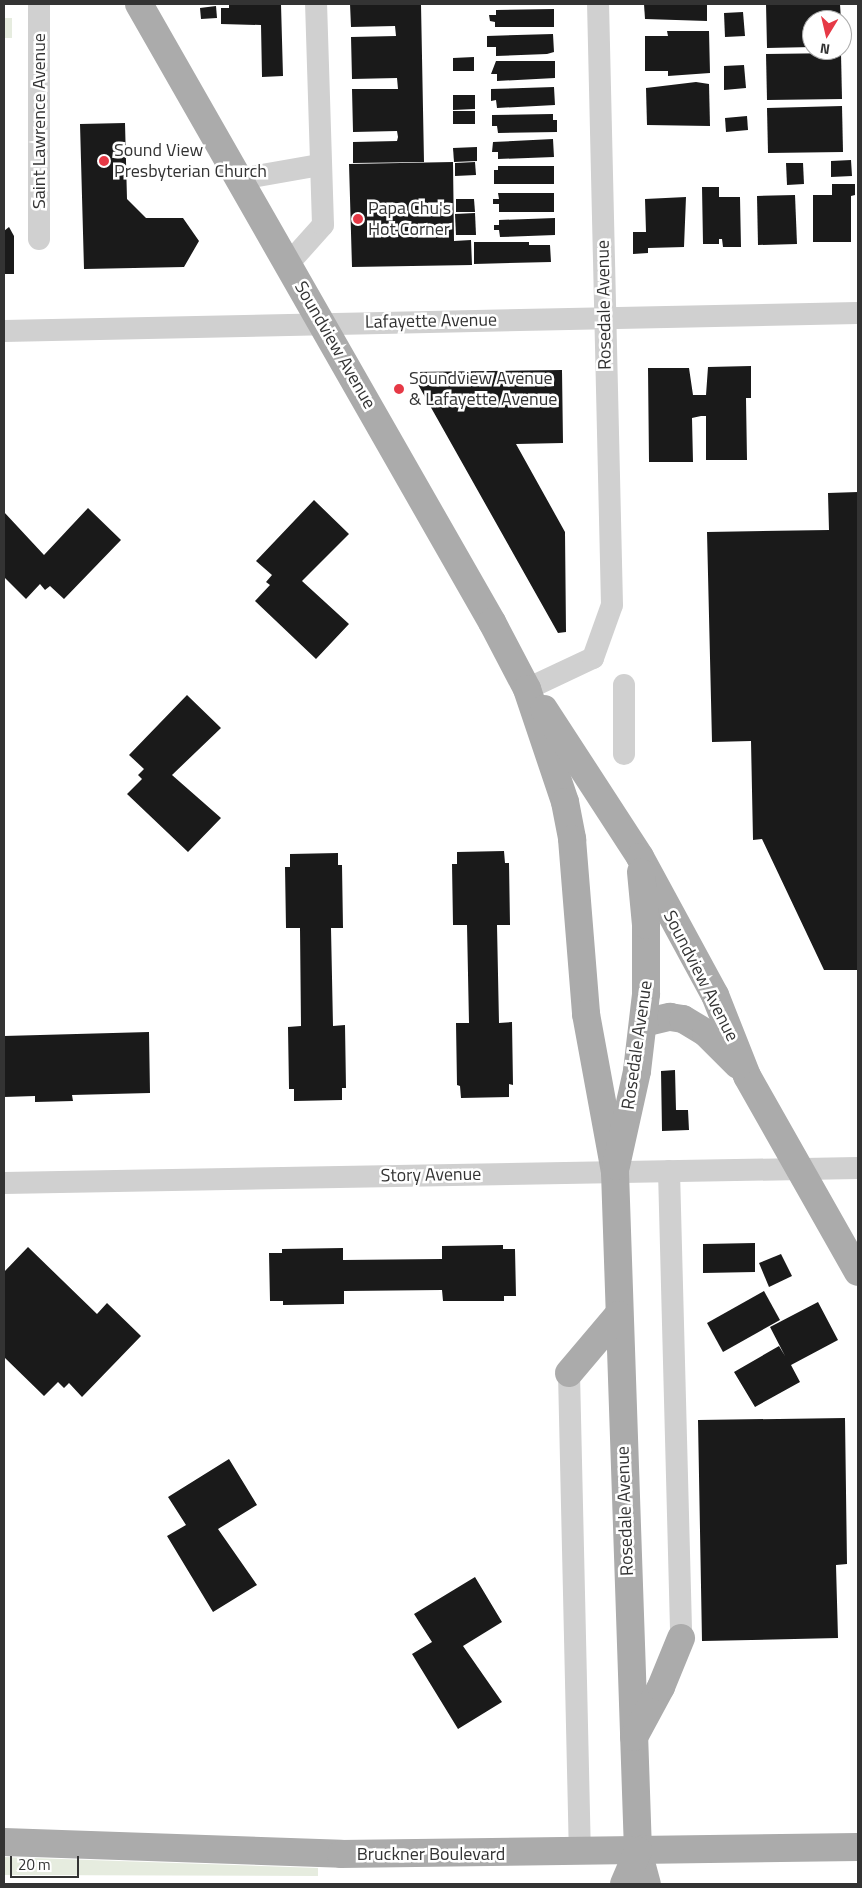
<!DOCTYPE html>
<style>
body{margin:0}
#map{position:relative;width:862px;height:1888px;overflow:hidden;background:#fff;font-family:"Titillium Web",sans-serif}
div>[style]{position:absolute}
.green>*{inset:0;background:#e6ecdf}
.building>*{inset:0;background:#1a1a1a}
.minor>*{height:22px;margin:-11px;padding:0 11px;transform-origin:11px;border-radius:11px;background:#d0d0d0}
.major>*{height:28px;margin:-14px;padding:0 14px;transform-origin:14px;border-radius:14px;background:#ababab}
.dots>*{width:14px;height:14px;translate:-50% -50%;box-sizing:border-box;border:2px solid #fff;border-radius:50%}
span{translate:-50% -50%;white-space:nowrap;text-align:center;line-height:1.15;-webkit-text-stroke:5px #fff;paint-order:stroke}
.street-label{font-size:18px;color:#333}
.poi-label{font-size:18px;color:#333}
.left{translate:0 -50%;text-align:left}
.frame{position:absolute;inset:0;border:5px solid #333;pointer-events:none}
.north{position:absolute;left:802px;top:10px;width:50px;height:50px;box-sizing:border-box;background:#fff;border:1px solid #adadad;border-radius:50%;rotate:189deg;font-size:14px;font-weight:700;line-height:20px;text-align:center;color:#333}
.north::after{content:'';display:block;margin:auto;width:18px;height:22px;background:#e63946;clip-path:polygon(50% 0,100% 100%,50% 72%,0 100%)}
.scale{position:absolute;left:10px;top:1856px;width:69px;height:22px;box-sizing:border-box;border:2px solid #333;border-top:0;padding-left:6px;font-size:15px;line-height:18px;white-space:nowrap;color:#333;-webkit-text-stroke:4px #fff;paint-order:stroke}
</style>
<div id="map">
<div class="green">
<i style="clip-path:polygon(4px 18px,12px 18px,12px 38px,4px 38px)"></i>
<i style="clip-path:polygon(4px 1857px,318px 1868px,318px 1876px,4px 1875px)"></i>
</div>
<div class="building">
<i style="clip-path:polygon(229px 4px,281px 4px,283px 76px,262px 77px,261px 25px,221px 24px,221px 8px,229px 8px)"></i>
<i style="clip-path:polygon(350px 4px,421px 4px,424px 162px,353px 163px,353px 142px,397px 141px,398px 137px,397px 131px,353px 132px,352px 89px,398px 89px,397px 78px,352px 79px,351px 37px,396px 36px,395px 26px,351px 27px)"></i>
<i style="clip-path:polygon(644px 4px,707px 4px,707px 21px,645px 19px)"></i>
<i style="clip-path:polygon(766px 4px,840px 4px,841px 20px,812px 20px,812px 47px,767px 48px)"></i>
<i style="clip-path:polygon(216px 6px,217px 18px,201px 19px,200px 8px)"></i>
<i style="clip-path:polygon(554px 9px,554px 27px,495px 27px,495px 22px,490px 21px,489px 15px,496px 15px,496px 10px)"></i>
<i style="clip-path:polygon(743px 12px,745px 36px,725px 37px,724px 13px)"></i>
<i style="clip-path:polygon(667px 31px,709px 31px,710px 73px,668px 76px,668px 71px,645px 71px,645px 36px,668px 36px)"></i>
<i style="clip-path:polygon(553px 34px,554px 52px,547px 54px,496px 56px,496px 47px,487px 47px,487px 36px)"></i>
<i style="clip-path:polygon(841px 53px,842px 99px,767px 100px,766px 54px)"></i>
<i style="clip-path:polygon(474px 57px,474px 71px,453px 71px,453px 58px)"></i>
<i style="clip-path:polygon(496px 61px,555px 61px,555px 78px,497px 81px,497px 74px,491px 74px)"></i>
<i style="clip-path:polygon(744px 65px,746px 88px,724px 90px,724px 66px)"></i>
<i style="clip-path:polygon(696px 82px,709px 84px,710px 126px,647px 125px,646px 88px)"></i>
<i style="clip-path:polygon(554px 87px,555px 105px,497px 108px,496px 100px,491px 101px,491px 89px)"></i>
<i style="clip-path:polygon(453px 95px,475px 95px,475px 109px,453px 110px)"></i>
<i style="clip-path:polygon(842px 106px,843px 152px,768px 153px,767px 108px)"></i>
<i style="clip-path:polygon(453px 111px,475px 111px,475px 124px,453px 124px)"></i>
<i style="clip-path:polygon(553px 114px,553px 120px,557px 120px,557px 132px,498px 133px,497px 126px,492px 126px,492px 115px)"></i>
<i style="clip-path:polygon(747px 116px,748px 130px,726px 132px,725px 118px)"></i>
<i style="clip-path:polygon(125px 123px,127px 199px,146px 218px,183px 218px,199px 241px,184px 267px,84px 269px,80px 124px)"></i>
<i style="clip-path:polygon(553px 139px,554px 157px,498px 159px,498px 152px,492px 152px,493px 142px)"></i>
<i style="clip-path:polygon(477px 147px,477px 161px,454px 162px,453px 148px)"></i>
<i style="clip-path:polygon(851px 160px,852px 176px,831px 177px,831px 161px)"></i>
<i style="clip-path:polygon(453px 162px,454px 241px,471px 240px,472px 265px,352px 267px,349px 164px)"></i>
<i style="clip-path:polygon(475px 162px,476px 175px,455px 176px,455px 163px)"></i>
<i style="clip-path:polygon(786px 163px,803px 163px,804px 184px,787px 185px)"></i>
<i style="clip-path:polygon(498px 166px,554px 166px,554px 184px,494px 184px,494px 170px,498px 170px)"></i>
<i style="clip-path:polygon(832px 184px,855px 184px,855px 195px,851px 196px,851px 242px,813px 242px,813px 195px,832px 195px)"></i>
<i style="clip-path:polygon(702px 187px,719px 187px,719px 197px,740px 197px,741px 247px,723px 247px,722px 239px,719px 239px,719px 244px,703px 244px)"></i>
<i style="clip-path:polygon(498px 193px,554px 193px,554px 212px,499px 212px,499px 204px,493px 204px,493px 199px,499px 199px)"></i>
<i style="clip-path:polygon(795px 195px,797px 244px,758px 245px,757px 196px)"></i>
<i style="clip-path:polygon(686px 197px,684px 247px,648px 248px,648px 253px,633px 254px,633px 232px,646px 232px,645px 199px)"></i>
<i style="clip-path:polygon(456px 199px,474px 199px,475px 212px,456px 212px)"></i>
<i style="clip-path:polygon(475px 213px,476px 235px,456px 235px,455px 214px)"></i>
<i style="clip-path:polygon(555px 218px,555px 235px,500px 237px,499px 230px,494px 230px,494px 225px,499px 225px,499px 220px)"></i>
<i style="clip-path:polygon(9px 227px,14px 236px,14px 274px,4px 274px,4px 231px)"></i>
<i style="clip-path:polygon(474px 242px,529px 242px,529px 245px,550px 245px,551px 262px,474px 264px)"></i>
<i style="clip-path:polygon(751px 366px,751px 398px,746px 398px,747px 460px,706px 460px,706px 416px,701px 416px,692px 418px,693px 462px,649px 462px,648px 368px,689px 368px,693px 395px,706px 395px,708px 367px)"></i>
<i style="clip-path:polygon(562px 370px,563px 443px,516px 444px,565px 532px,566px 632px,558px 633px,411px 372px)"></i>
<i style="clip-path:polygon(858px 492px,858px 970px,824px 970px,762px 839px,753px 840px,751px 741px,712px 742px,707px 532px,829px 530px,828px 493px)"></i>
<i style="clip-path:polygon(314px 500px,349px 534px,302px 581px,349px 624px,316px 659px,255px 601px,270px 585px,266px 582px,272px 575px,256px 561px)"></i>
<i style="clip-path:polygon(88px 508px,121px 540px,64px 599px,50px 586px,45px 590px,40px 584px,26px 599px,4px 577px,4px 512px,44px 555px)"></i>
<i style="clip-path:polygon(187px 695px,221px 728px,172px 775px,221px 818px,188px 852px,127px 794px,142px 779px,138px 775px,144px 769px,129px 755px)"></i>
<i style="clip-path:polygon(504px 851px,505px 863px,509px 863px,510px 925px,497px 925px,499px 1023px,512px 1022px,513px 1085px,509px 1084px,509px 1097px,461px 1098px,460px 1086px,457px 1085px,456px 1023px,469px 1023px,467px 925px,453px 925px,452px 864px,457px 864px,457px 852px)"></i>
<i style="clip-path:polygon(338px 853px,338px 865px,342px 865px,343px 928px,331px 928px,333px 1026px,345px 1025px,346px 1088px,342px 1088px,342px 1100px,294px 1101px,294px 1089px,289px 1089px,288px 1027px,301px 1026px,300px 928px,286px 928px,285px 867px,290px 867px,290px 854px)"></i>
<i style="clip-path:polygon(149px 1032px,150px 1093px,72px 1095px,73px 1101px,35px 1102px,35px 1096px,4px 1097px,4px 1036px)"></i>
<i style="clip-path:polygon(675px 1070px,676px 1110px,688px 1110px,689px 1130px,662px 1131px,661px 1071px)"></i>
<i style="clip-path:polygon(755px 1243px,755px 1272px,703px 1273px,703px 1244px)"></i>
<i style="clip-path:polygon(503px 1245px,503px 1249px,515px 1249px,516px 1296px,504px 1296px,504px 1301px,443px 1301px,442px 1290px,344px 1291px,344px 1304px,283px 1305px,283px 1301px,270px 1301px,269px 1253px,282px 1253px,282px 1249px,343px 1248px,343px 1260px,442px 1259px,442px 1246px)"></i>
<i style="clip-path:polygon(28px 1247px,97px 1314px,107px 1303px,141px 1336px,82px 1397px,69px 1383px,64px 1388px,58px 1382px,44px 1396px,4px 1357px,4px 1272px)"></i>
<i style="clip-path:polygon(781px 1254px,792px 1276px,769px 1287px,759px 1263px)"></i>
<i style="clip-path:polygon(764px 1291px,780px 1320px,723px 1352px,707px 1323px)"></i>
<i style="clip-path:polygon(818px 1302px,838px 1340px,791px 1365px,800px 1382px,755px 1407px,734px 1372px,779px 1346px,785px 1356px,770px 1327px)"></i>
<i style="clip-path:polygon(845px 1418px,847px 1564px,836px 1565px,838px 1638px,702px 1641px,698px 1420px)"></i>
<i style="clip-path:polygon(229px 1459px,257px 1505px,218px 1529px,257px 1585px,213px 1612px,167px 1536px,186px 1525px,168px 1497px)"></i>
<i style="clip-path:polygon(475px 1577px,502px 1622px,463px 1646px,502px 1702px,458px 1729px,412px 1654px,432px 1642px,414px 1614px)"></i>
</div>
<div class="minor">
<i style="left:39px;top:4px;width:235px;rotate:90deg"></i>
<i style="left:240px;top:179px;width:80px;rotate:-10deg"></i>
<i style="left:289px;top:263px;width:51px;rotate:-48.2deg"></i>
<i style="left:323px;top:225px;width:221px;rotate:-91.8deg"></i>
<i style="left:4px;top:331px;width:854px;rotate:-1.21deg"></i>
<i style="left:527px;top:689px;width:73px;rotate:-25.2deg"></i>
<i style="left:593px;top:658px;width:56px;rotate:-70.3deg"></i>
<i style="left:612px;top:605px;width:601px;rotate:-91.33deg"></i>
<i style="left:624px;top:754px;width:69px;rotate:-90deg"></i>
<i style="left:669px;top:1171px;width:467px;rotate:88.5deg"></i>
<i style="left:4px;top:1183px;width:854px;rotate:-1.01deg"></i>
<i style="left:569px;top:1373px;width:479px;rotate:88.7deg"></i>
</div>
<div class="major">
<i style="left:139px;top:4px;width:712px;rotate:60.27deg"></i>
<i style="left:492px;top:622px;width:76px;rotate:62.4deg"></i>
<i style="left:527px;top:689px;width:119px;rotate:71.4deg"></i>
<i style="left:565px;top:802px;width:38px;rotate:79deg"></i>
<i style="left:572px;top:839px;width:176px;rotate:85.4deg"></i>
<i style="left:586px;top:1014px;width:161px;rotate:79.6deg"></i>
<i style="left:615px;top:1172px;width:679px;rotate:88.06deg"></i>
<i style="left:638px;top:1851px;width:34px;rotate:75deg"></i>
<i style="left:544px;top:709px;width:176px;rotate:57deg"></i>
<i style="left:640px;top:857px;width:157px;rotate:61.5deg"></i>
<i style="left:715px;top:995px;width:87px;rotate:68.4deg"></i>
<i style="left:747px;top:1076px;width:225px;rotate:60.5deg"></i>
<i style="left:643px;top:1023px;width:28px;rotate:-13deg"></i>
<i style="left:670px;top:1017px;width:13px;rotate:9deg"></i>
<i style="left:683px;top:1019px;width:27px;rotate:31deg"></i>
<i style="left:706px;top:1033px;width:45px;rotate:45deg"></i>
<i style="left:616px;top:1166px;width:97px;rotate:-77.5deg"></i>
<i style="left:637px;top:1071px;width:78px;rotate:-83.3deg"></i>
<i style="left:646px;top:994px;width:69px;rotate:-90deg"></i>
<i style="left:646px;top:925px;width:53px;rotate:-95.4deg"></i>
<i style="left:569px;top:1373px;width:76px;rotate:-49.8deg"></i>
<i style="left:634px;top:1737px;width:57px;rotate:-61.6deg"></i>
<i style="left:661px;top:1687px;width:53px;rotate:-67.8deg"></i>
<i style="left:4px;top:1842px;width:337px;rotate:2deg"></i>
<i style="left:341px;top:1854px;width:517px;rotate:-0.78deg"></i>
<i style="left:624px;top:1884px;width:36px;rotate:-67deg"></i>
</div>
<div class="dots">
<i style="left:104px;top:161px;background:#e63946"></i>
<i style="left:358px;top:219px;background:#e63946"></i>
<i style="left:399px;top:389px;background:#e63946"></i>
</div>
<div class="street-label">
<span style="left:39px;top:121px;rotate:-90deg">Saint Lawrence Avenue</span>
<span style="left:604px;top:305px;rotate:-91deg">Rosedale Avenue</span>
<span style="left:431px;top:321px;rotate:-1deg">Lafayette Avenue</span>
<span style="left:335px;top:345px;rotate:60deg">Soundview Avenue</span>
<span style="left:701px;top:976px;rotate:63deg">Soundview Avenue</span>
<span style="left:637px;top:1045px;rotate:-82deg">Rosedale Avenue</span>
<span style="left:431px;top:1175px;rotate:-1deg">Story Avenue</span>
<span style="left:625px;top:1511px;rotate:-92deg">Rosedale Avenue</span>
<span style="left:431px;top:1854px">Bruckner Boulevard</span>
</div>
<div class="poi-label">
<span class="left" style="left:114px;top:161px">Sound View<br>Presbyterian Church</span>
<span class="left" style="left:368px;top:219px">Papa Chu's<br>Hot Corner</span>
<span class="left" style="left:409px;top:389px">Soundview Avenue<br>&amp; Lafayette Avenue</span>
</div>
<div class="frame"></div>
<div class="north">N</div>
<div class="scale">20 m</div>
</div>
